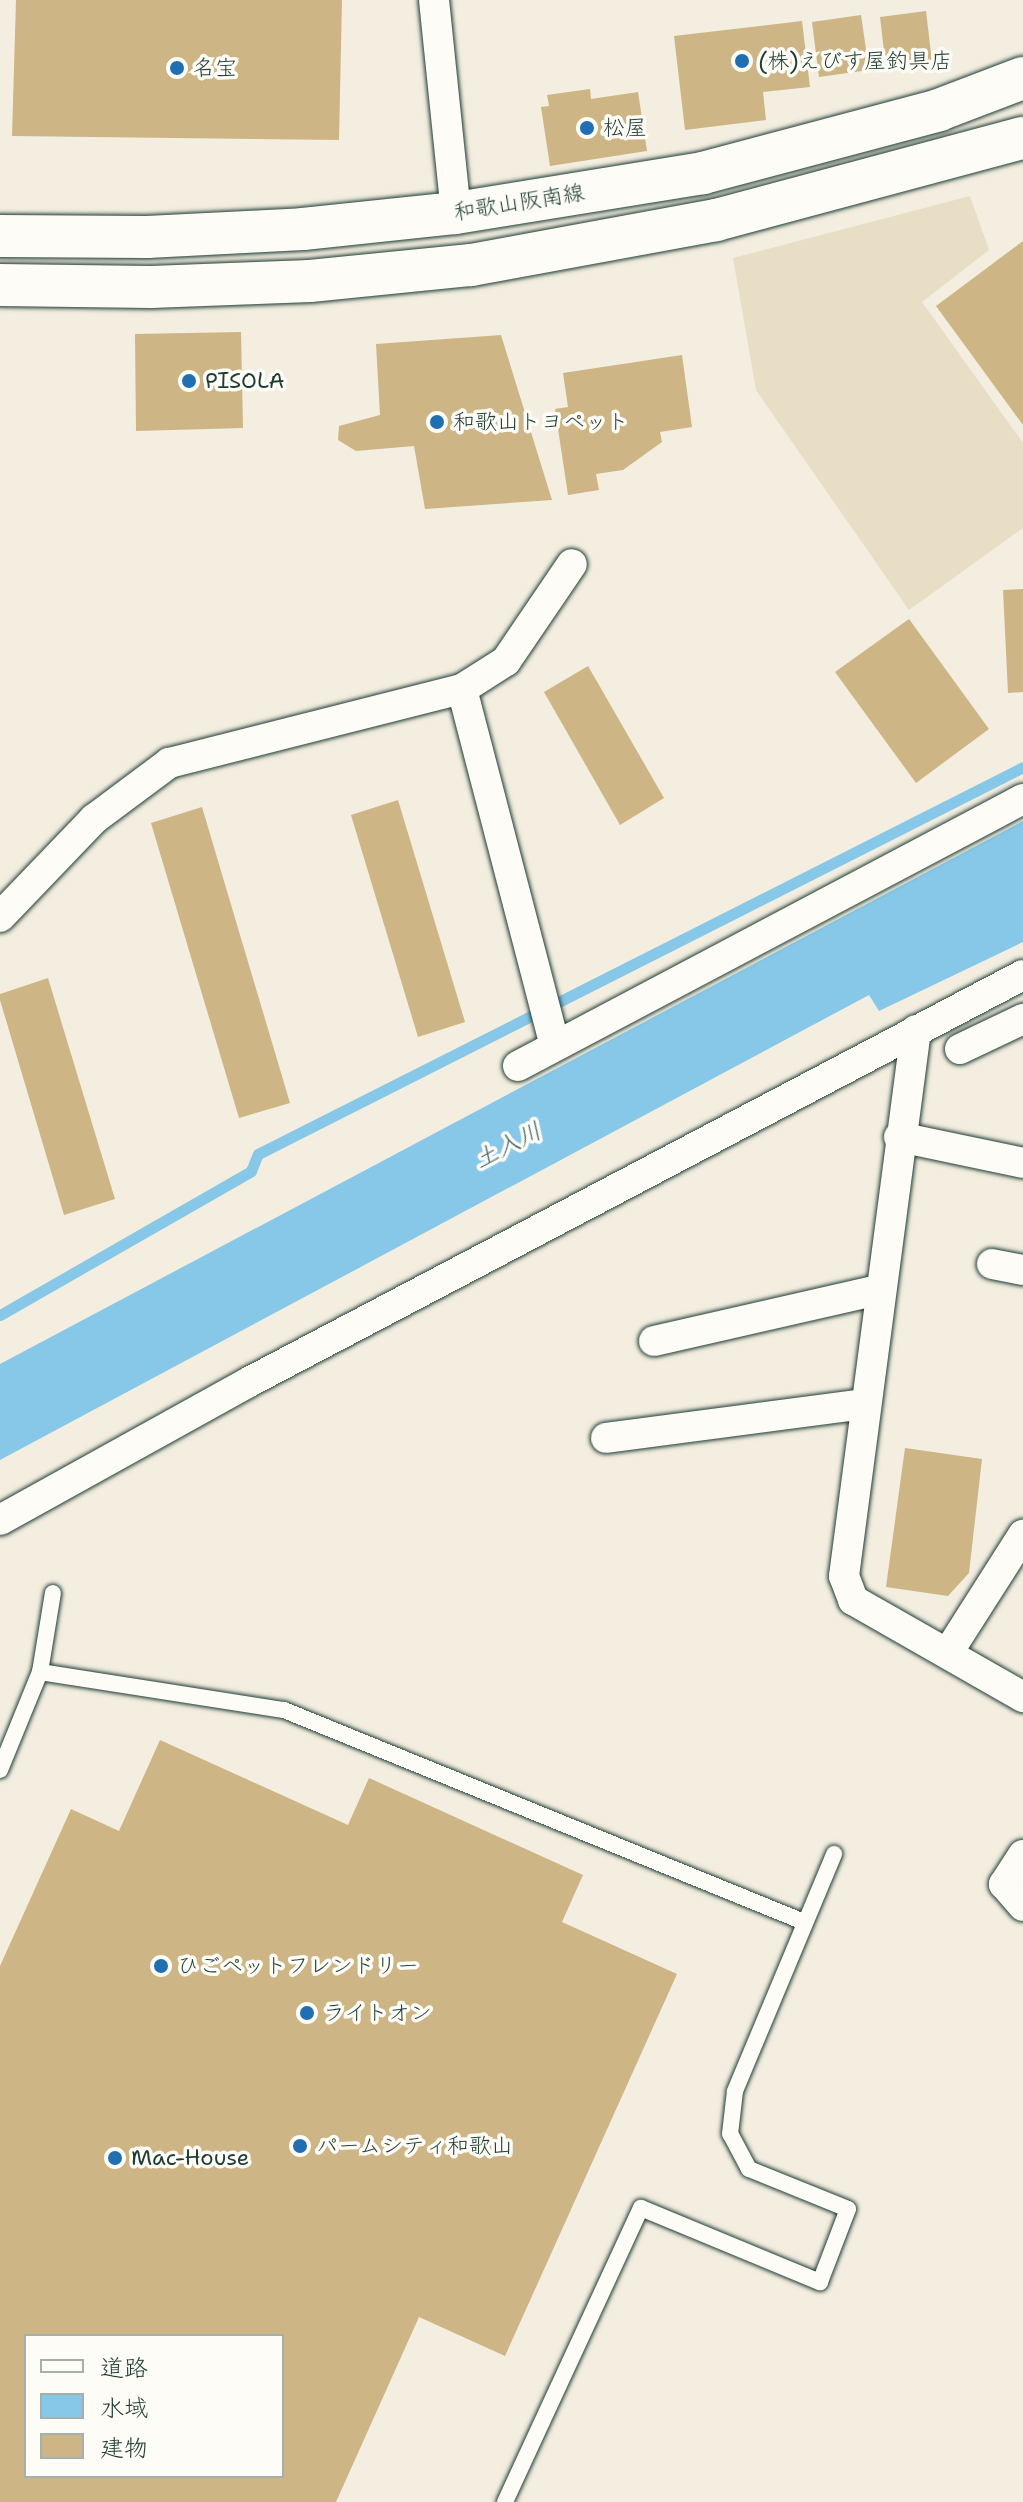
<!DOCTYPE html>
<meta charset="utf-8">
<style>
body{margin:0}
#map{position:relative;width:1023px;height:2502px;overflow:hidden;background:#f3eee0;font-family:"Shantell Sans","Klee One",sans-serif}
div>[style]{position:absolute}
.built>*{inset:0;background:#e8ddc5}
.water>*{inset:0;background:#87c8e8}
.stream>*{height:11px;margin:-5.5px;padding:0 5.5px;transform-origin:5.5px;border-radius:5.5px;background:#87c8e8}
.building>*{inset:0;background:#cdb585}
.roads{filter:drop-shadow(0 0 2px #1f3d34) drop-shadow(0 0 2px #1f3d34)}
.lane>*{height:16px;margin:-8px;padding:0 8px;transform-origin:8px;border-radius:8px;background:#fdfcf7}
.street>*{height:30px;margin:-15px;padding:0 15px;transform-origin:15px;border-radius:15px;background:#fdfcf7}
.secondary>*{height:42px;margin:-21px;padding:0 21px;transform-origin:21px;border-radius:21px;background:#fdfcf7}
.dots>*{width:22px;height:22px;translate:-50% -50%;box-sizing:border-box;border:4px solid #fdfcf7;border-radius:50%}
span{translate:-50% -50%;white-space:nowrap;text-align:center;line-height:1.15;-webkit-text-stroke:7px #fdfcf7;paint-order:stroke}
.poi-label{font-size:22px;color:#1f3d34}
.left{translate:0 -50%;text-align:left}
.street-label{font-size:22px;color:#1f3d34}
.water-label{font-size:24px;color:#396061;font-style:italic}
.legend{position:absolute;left:24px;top:2334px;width:260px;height:144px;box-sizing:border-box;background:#fdfcf7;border:2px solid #a4b0a9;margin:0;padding:10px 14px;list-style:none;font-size:24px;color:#1f3d34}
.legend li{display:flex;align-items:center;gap:16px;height:40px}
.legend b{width:40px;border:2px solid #a4b0a9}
</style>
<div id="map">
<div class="built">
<i style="clip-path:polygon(970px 196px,989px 250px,922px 302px,1023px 443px,1023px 528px,909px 610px,756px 390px,733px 258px)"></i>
</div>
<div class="water">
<i style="clip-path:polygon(1023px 821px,1023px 942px,879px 1011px,869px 995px,0 1460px,0 1364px)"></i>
</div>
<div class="stream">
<i style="left:0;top:1315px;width:289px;rotate:-29.8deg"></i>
<i style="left:251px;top:1171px;width:18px;rotate:-68deg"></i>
<i style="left:258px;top:1154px;width:857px;rotate:-26.83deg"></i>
</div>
<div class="building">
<i style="clip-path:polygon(16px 0,342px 0,339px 140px,12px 136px)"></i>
<i style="clip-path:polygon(926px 11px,932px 62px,886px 68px,880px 17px)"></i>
<i style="clip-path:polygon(861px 15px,869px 70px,819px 77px,812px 22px)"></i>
<i style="clip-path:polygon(802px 21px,810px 87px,763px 92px,766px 120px,685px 130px,674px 36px)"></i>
<i style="clip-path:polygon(590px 89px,591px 99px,638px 92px,647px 151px,550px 166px,541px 107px,549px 106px,547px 95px)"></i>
<i style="clip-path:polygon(1023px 241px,1023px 425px,936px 306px)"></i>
<i style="clip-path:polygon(241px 332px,243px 428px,136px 431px,135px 334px)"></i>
<i style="clip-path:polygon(501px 335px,552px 500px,425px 509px,414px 446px,356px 451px,338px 440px,339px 426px,380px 415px,376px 344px)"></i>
<i style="clip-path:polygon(682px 355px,692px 427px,660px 432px,662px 442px,623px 470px,596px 474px,599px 490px,568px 495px,555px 409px,568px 407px,563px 373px)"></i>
<i style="clip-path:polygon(1023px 589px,1023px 692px,1008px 693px,1003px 590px)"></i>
<i style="clip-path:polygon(909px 619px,989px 729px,916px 783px,835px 672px)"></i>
<i style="clip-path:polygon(588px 666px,664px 798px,620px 825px,544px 692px)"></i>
<i style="clip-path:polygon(398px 800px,465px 1022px,418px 1037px,351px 815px)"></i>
<i style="clip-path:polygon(202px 807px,290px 1103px,239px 1118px,151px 823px)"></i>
<i style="clip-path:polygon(48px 978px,115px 1199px,64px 1215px,0 1000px,0 994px)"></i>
<i style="clip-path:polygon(905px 1448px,982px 1459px,969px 1573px,948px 1596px,886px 1587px)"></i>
<i style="clip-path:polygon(evenodd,160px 1740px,348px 1825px,369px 1778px,583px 1875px,562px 1922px,677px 1974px,505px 2356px,419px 2317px,336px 2502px,0 2502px,0 1966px,71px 1809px,119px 1831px,160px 1740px,26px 2336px,282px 2336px,282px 2476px,26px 2476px,26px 2336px)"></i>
</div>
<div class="roads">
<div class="lane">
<i style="left:40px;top:1672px;width:247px;rotate:8.9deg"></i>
<i style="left:284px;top:1710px;width:562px;rotate:22.18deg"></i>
<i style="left:0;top:1770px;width:106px;rotate:-67.8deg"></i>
<i style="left:40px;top:1672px;width:80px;rotate:-80.7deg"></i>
<i style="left:505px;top:2502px;width:324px;rotate:-65.2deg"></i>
<i style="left:641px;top:2208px;width:194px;rotate:22.5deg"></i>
<i style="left:820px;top:2282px;width:78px;rotate:-69deg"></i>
<i style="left:848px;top:2209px;width:107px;rotate:-158deg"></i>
<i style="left:749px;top:2169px;width:40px;rotate:-118deg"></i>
<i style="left:730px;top:2134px;width:43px;rotate:-83.4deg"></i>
<i style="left:735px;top:2091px;width:257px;rotate:-67.3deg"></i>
</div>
<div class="street">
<i style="left:434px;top:0;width:214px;rotate:84.1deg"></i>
<i style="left:462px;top:689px;width:368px;rotate:75.4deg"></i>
<i style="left:0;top:917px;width:136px;rotate:-46.2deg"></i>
<i style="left:94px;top:819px;width:94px;rotate:-36.7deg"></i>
<i style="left:169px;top:763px;width:302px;rotate:-14.2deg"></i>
<i style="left:462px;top:689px;width:52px;rotate:-32.5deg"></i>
<i style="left:506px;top:661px;width:117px;rotate:-55.8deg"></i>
<i style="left:916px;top:1030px;width:551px;rotate:97.51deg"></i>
<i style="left:844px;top:1576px;width:26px;rotate:69deg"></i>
<i style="left:853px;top:1600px;width:196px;rotate:29.7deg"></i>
<i style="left:960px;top:1049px;width:70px;rotate:-25.5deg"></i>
<i style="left:518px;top:1066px;width:571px;rotate:-27.87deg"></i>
<i style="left:899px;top:1137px;width:127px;rotate:11.8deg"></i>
<i style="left:992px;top:1264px;width:32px;rotate:11deg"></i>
<i style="left:654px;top:1341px;width:230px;rotate:-12.8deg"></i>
<i style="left:606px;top:1438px;width:260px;rotate:-7.5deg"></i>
<i style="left:0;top:1520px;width:285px;rotate:-29deg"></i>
<i style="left:249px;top:1382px;width:874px;rotate:-27.74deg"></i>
<i style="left:949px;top:1651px;width:138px;rotate:-57.5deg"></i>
<i style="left:1023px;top:1855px;width:35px;rotate:123deg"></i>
<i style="left:1004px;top:1884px;width:29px;rotate:49deg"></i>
</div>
<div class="secondary">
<i style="left:0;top:236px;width:147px;rotate:0.4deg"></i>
<i style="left:147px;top:237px;width:156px;rotate:-2.9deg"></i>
<i style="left:303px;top:229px;width:154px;rotate:-6deg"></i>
<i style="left:456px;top:213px;width:250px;rotate:-9.2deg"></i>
<i style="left:703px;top:173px;width:244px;rotate:-14.9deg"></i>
<i style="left:939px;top:110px;width:90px;rotate:-20.9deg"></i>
<i style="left:0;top:285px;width:151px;rotate:0.8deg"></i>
<i style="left:151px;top:287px;width:159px;rotate:-2.2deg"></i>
<i style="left:310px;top:281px;width:162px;rotate:-5.7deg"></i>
<i style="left:471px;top:265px;width:249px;rotate:-10.4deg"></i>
<i style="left:716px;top:220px;width:318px;rotate:-15deg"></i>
</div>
</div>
<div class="dots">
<i style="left:742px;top:61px;background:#1f6fb2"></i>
<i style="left:177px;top:68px;background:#1f6fb2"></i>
<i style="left:587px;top:128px;background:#1f6fb2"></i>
<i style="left:189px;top:381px;background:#1f6fb2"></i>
<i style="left:437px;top:422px;background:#1f6fb2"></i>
<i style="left:161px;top:1966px;background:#1f6fb2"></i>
<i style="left:307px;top:2013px;background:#1f6fb2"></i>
<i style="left:300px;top:2146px;background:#1f6fb2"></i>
<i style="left:115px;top:2158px;background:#1f6fb2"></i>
</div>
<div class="poi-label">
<span class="left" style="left:758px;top:61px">(株)えびす屋釣具店</span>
<span class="left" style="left:193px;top:68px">名宝</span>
<span class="left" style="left:603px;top:128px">松屋</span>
<span class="left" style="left:205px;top:381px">PISOLA</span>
<span class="left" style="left:453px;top:422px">和歌山トヨペット</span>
<span class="left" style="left:177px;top:1966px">ひごペットフレンドリー</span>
<span class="left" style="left:323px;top:2013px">ライトオン</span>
<span class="left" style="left:316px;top:2146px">パームシティ和歌山</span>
<span class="left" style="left:131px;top:2158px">Mac-House</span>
</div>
<div class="street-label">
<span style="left:519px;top:202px;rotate:-9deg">和歌山阪南線</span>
</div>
<div class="water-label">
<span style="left:508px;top:1146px;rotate:-27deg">土入川</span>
</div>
<ul class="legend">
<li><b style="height:10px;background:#fdfcf7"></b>道路</li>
<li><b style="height:22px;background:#87c8e8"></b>水域</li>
<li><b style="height:22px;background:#cdb585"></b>建物</li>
</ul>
</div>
